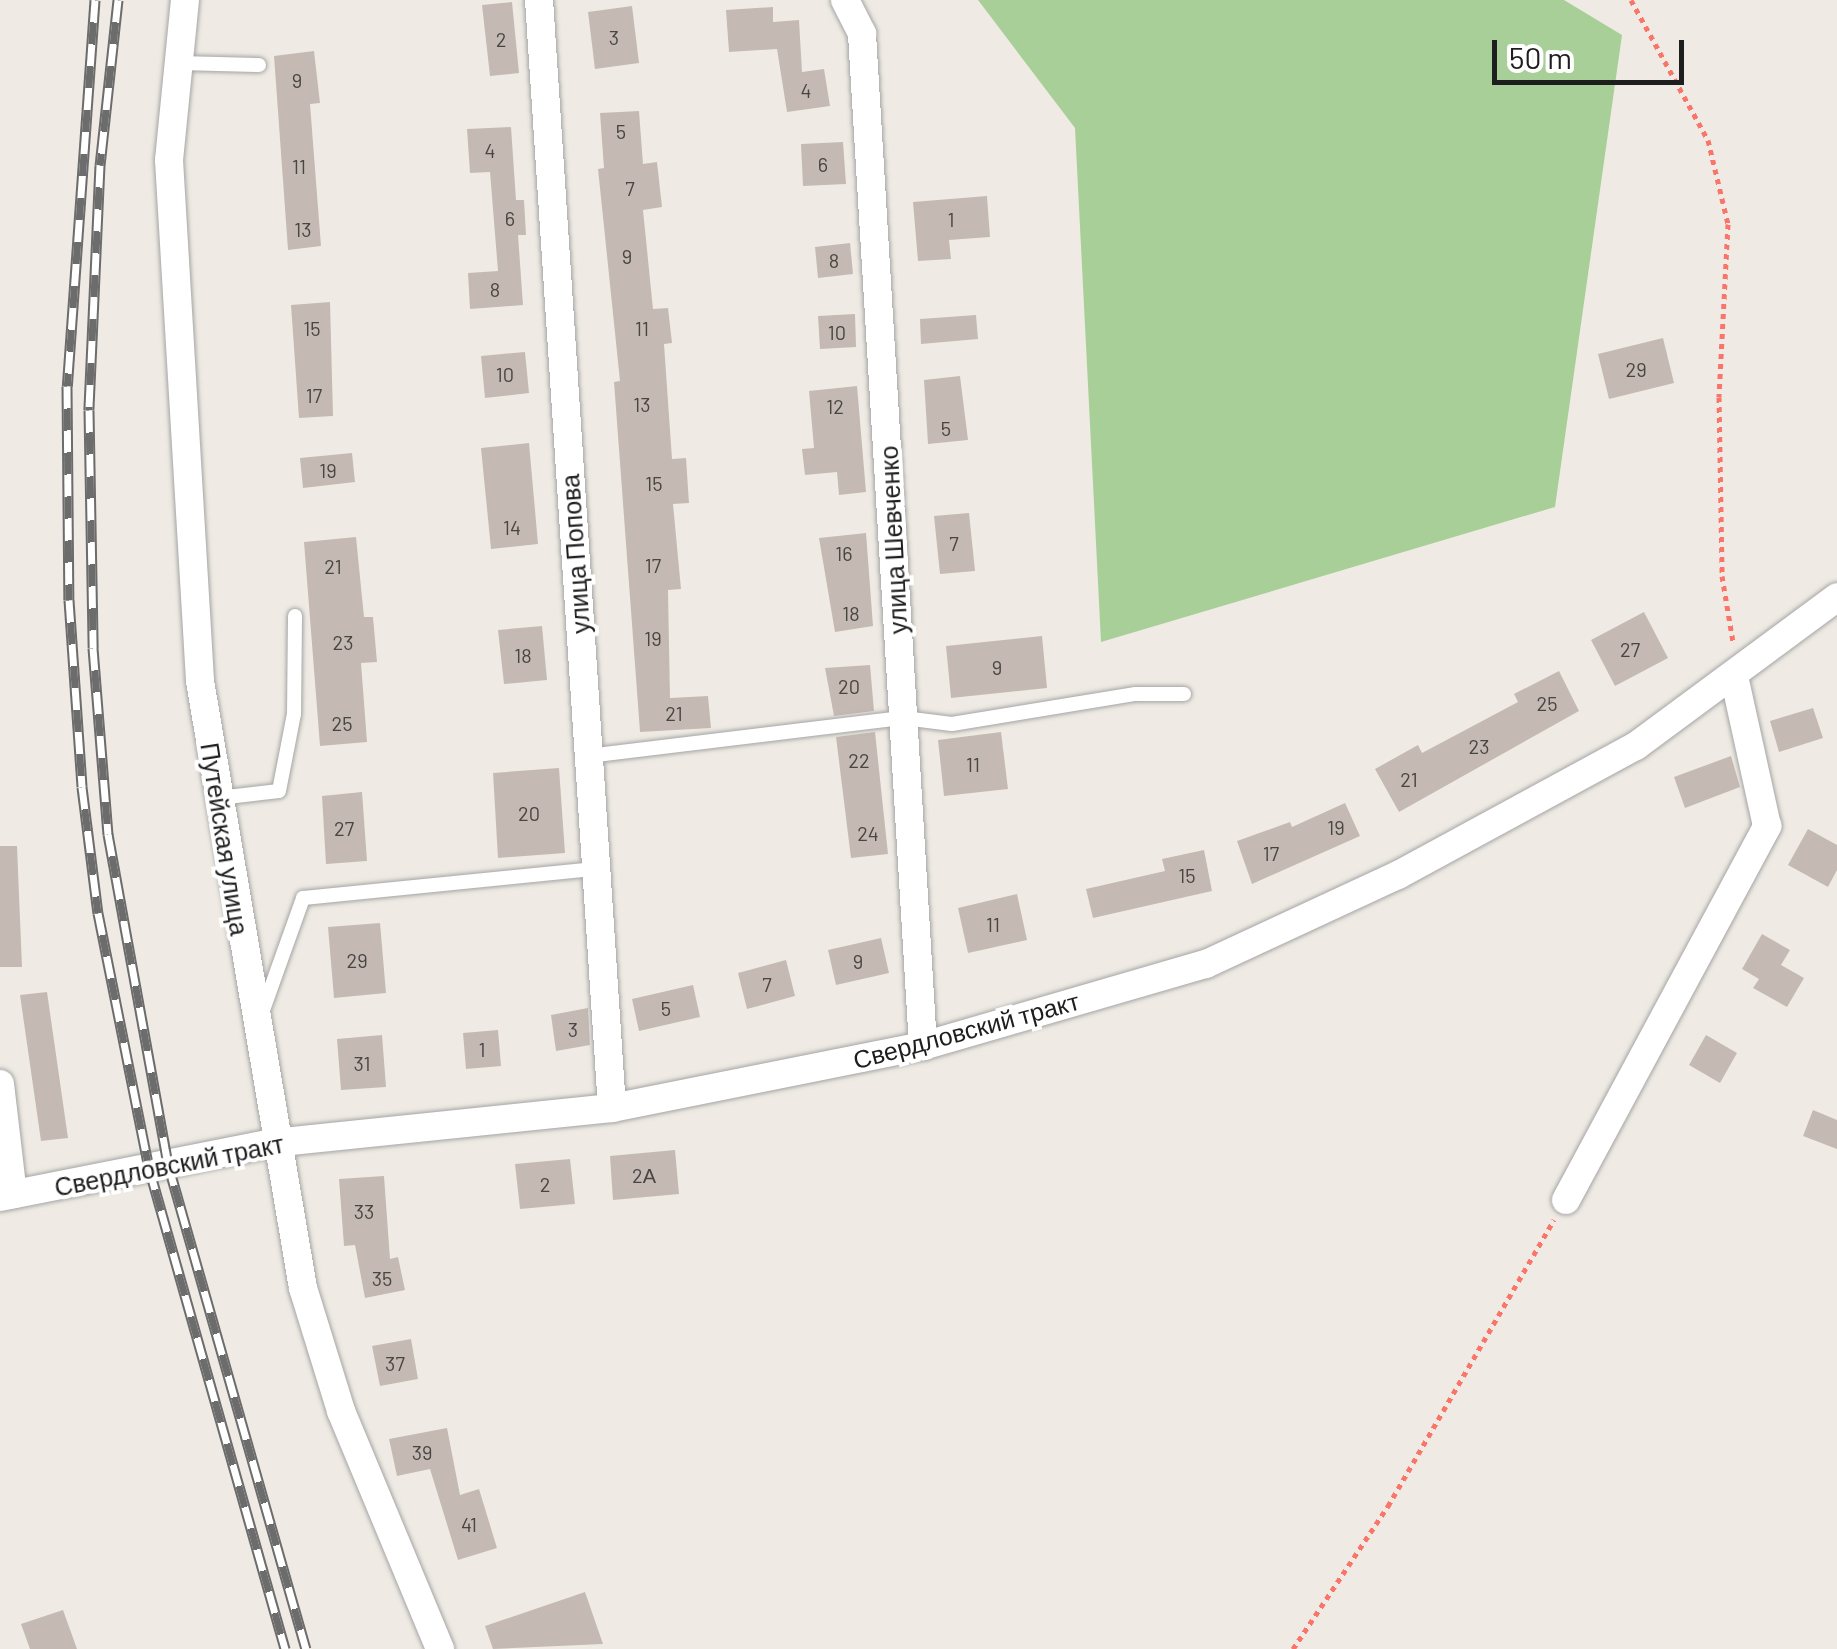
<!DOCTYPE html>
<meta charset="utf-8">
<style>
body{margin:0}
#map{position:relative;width:1837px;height:1649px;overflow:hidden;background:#efebe4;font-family:Barlow,sans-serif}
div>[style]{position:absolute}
.forest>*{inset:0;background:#a9cf98}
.building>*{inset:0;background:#c4bab3}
.path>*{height:5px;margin-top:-2.5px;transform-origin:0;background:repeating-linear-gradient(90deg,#fb7469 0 5px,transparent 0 10px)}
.roads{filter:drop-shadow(0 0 2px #a5a5a5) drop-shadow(0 0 2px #a5a5a5)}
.lane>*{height:14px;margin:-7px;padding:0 7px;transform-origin:7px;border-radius:7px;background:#fff}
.street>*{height:28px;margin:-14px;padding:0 14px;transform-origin:14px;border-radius:14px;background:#fff}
.rail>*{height:11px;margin-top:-5.5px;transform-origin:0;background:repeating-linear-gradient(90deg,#fff 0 22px,#6c6c6c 0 44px);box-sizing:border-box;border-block:2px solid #6c6c6c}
span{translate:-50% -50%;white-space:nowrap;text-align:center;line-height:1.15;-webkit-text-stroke:8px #fff;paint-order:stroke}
.number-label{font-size:20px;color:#484543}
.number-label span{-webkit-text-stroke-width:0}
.street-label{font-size:25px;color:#1e1e1e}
.scale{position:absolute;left:1492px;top:40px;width:192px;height:45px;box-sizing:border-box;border:5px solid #1e1e1e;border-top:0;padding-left:12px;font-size:30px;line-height:35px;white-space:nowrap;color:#1e1e1e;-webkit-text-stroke:8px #fff;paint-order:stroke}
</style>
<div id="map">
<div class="forest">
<i style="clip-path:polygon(978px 0,1564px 0,1622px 35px,1555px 507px,1101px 642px,1075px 128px)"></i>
</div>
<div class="building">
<i style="clip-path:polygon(512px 2px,519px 73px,490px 76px,482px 5px)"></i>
<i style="clip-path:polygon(632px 6px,639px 63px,595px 69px,588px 12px)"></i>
<i style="clip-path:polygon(773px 7px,773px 22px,799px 20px,802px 72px,824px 69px,830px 106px,787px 112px,777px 49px,729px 52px,726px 10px)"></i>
<i style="clip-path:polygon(314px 51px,320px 103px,310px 104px,321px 246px,288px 250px,274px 56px)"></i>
<i style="clip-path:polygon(639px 111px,643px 164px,657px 162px,662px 207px,643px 210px,653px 309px,668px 308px,672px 343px,664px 344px,672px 459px,686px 458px,689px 503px,673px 504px,681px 589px,668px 590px,670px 698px,708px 696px,711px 728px,640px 732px,614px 382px,620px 381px,598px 169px,604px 168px,600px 113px)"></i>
<i style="clip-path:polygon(511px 127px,516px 200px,524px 200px,526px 235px,518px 235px,523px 305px,470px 309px,468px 273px,498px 271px,490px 172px,470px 173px,467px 129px)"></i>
<i style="clip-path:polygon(843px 142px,846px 184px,803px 186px,801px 144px)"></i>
<i style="clip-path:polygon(987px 196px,990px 237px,949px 240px,951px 259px,918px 261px,913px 202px)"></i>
<i style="clip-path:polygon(850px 243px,853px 274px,818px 278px,815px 247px)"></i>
<i style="clip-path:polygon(330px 302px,333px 416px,299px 418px,291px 305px)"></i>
<i style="clip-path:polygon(855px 314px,856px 347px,820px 349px,818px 316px)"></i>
<i style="clip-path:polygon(976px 315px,978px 339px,921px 344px,920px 319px)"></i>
<i style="clip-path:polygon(1663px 338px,1674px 383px,1609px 399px,1598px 354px)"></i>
<i style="clip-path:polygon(525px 352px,529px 393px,485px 398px,481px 356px)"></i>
<i style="clip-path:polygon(960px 376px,968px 440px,928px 444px,924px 380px)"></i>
<i style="clip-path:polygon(857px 386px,866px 492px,839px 495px,837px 472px,805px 475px,802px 449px,814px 448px,809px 391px)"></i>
<i style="clip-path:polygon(529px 443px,538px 544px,491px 549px,481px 448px)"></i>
<i style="clip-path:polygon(352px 453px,355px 482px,303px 488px,300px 458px)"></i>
<i style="clip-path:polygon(969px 513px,975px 571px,940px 574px,934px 516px)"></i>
<i style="clip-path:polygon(866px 533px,873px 626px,835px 632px,819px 538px)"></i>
<i style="clip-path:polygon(356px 537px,364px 617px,373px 617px,377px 662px,361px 663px,367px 742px,320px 746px,304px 542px)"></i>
<i style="clip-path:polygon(1644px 612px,1668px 658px,1615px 686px,1591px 640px)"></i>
<i style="clip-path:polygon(542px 626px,547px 680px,504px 684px,498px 630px)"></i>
<i style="clip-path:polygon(1042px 636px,1047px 688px,951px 698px,946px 646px)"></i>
<i style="clip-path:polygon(870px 665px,874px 711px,834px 716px,825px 668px)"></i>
<i style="clip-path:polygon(1559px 671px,1579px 711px,1399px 812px,1375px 769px,1418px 745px,1422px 753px,1518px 702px,1514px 694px)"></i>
<i style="clip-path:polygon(1813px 708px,1823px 738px,1779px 752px,1770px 721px)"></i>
<i style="clip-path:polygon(875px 732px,888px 854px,851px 858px,836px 737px)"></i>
<i style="clip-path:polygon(1001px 732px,1008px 789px,944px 796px,938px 740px)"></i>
<i style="clip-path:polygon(1731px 756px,1740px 787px,1685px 808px,1674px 777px)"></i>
<i style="clip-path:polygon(559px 768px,565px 853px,498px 858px,493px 773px)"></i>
<i style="clip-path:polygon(362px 792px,367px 861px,326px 864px,322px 796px)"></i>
<i style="clip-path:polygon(1345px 803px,1360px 836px,1252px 884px,1237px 841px,1290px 822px,1292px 827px)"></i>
<i style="clip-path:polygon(1808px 829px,1837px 845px,1837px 870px,1828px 887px,1788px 865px)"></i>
<i style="clip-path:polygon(0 846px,17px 846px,22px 967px,0 967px)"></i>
<i style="clip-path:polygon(1204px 850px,1212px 891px,1093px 918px,1086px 889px,1165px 871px,1162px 859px)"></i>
<i style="clip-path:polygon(1017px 894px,1027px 940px,968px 953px,958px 908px)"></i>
<i style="clip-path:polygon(380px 923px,386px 993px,334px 998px,328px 927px)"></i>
<i style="clip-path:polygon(1762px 934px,1790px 950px,1781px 965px,1804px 978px,1787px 1007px,1753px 988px,1759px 979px,1742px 969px)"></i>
<i style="clip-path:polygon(881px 938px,889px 973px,836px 985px,828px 950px)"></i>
<i style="clip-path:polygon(786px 960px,795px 996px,747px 1009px,738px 973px)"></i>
<i style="clip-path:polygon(693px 985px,700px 1017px,639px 1031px,632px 999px)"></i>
<i style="clip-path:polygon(47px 992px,68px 1138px,41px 1141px,20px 995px)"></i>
<i style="clip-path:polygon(588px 1008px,590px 1045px,556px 1051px,551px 1015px)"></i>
<i style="clip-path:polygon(498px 1030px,501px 1066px,466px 1069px,463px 1033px)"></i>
<i style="clip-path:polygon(382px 1035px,386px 1087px,341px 1090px,337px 1039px)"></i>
<i style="clip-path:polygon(1706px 1035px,1737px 1053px,1720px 1083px,1689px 1065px)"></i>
<i style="clip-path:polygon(1813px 1110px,1837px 1120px,1837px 1149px,1803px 1136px)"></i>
<i style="clip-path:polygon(675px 1150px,679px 1194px,613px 1200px,610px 1156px)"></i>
<i style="clip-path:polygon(570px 1159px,575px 1204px,520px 1209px,515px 1164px)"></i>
<i style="clip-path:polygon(384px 1176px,390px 1259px,398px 1257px,405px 1290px,365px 1298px,355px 1245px,344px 1246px,339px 1179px)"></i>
<i style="clip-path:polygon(411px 1339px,418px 1379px,380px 1386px,372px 1346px)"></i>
<i style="clip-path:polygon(447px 1428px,460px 1495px,479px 1489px,497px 1548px,458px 1560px,430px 1469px,397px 1476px,389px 1439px)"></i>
<i style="clip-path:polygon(585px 1592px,603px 1644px,493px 1649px,485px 1626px)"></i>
<i style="clip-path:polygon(63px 1610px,77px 1649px,30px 1649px,21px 1624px)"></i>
</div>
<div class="path">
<i style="left:1631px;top:0;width:160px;rotate:61.2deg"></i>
<i style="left:1708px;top:140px;width:86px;rotate:76.6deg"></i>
<i style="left:1728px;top:224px;width:173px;rotate:93deg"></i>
<i style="left:1719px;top:397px;width:179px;rotate:89deg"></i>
<i style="left:1722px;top:576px;width:67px;rotate:80.5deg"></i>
<i style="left:1293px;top:1649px;width:172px;rotate:-56.4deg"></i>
<i style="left:1388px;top:1506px;width:331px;rotate:-59.9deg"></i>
</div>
<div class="roads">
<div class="lane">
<i style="left:177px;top:63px;width:82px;rotate:1.4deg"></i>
<i style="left:588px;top:756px;width:318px;rotate:-6.9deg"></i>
<i style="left:904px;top:718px;width:48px;rotate:7.1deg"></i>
<i style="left:952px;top:724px;width:186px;rotate:-9.3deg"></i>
<i style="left:1136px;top:694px;width:48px"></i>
<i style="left:219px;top:798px;width:60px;rotate:-6.7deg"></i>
<i style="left:279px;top:791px;width:78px;rotate:-79deg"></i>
<i style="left:294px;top:714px;width:98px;rotate:-89.4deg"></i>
<i style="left:263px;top:1010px;width:119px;rotate:-70.3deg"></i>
<i style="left:303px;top:898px;width:294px;rotate:-5.7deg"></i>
</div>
<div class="street">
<i style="left:185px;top:0;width:161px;rotate:95.7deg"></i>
<i style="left:169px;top:160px;width:522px;rotate:86.59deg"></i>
<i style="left:200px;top:681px;width:616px;rotate:80.37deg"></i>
<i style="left:303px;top:1288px;width:129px;rotate:72.8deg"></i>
<i style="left:341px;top:1411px;width:258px;rotate:67.4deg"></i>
<i style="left:539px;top:0;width:1110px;rotate:86.23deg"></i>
<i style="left:845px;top:0;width:38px;rotate:63deg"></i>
<i style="left:862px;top:34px;width:1014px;rotate:86.55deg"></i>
<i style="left:0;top:1084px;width:111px;rotate:83.3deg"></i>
<i style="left:0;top:1197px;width:278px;rotate:-11.2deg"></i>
<i style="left:273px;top:1143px;width:341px;rotate:-5.9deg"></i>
<i style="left:612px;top:1108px;width:317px;rotate:-11.3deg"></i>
<i style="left:923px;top:1046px;width:295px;rotate:-16.2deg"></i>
<i style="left:1206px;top:964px;width:212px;rotate:-24.9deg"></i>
<i style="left:1398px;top:875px;width:271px;rotate:-28.5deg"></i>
<i style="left:1636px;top:746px;width:250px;rotate:-36.5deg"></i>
<i style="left:1566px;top:1200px;width:425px;rotate:-61.7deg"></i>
<i style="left:1767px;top:826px;width:154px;rotate:-102.4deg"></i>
</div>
</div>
<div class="rail">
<i style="left:95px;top:0;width:387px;rotate:94.1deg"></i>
<i style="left:67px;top:386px;width:214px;rotate:89.5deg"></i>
<i style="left:69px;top:600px;width:187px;rotate:86deg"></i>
<i style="left:82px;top:787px;width:127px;rotate:82.8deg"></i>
<i style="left:98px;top:913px;width:260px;rotate:78.7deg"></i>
<i style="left:149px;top:1168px;width:500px;rotate:74.2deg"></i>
<i style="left:118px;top:0;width:166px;rotate:96.2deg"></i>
<i style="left:100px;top:165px;width:245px;rotate:92.6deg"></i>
<i style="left:89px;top:410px;width:238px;rotate:89deg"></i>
<i style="left:93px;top:648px;width:187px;rotate:85.4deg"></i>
<i style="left:108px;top:834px;width:335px;rotate:79.7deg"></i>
<i style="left:168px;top:1164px;width:504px;rotate:74.12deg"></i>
</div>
<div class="number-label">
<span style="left:614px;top:37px">3</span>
<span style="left:501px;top:39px">2</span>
<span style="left:297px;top:80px">9</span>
<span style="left:806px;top:90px">4</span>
<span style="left:621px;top:131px">5</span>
<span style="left:490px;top:150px">4</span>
<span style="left:823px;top:164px">6</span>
<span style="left:299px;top:166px">11</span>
<span style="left:630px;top:188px">7</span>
<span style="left:510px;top:218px">6</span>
<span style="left:951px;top:219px">1</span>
<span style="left:303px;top:229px">13</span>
<span style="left:627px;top:256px">9</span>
<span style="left:834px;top:260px">8</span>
<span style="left:495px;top:289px">8</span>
<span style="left:312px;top:328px">15</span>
<span style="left:642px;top:328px">11</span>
<span style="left:837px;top:332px">10</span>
<span style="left:1636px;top:369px">29</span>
<span style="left:505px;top:374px">10</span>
<span style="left:314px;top:395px">17</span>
<span style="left:642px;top:404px">13</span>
<span style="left:835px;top:406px">12</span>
<span style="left:946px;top:428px">5</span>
<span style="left:328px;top:470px">19</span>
<span style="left:654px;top:483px">15</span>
<span style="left:512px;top:527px">14</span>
<span style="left:954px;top:543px">7</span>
<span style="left:844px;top:553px">16</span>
<span style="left:653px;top:565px">17</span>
<span style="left:333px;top:566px">21</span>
<span style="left:851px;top:613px">18</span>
<span style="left:653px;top:638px">19</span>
<span style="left:343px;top:642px">23</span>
<span style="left:1630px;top:649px">27</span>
<span style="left:523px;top:655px">18</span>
<span style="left:997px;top:667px">9</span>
<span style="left:849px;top:686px">20</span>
<span style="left:1547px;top:703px">25</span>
<span style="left:674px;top:713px">21</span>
<span style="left:342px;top:723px">25</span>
<span style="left:1479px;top:746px">23</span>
<span style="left:859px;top:760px">22</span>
<span style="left:973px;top:764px">11</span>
<span style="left:1409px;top:779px">21</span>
<span style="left:529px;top:813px">20</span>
<span style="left:1336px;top:827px">19</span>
<span style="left:344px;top:828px">27</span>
<span style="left:868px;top:833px">24</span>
<span style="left:1271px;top:853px">17</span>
<span style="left:1187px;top:875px">15</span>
<span style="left:993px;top:924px">11</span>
<span style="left:357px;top:960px">29</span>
<span style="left:858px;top:961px">9</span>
<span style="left:767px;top:984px">7</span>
<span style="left:666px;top:1008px">5</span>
<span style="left:573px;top:1029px">3</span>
<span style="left:482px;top:1049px">1</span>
<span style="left:362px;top:1063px">31</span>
<span style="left:644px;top:1175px">2А</span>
<span style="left:545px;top:1184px">2</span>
<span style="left:364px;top:1211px">33</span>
<span style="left:382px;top:1278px">35</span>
<span style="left:395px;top:1363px">37</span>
<span style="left:422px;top:1452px">39</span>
<span style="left:469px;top:1524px">41</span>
</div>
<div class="street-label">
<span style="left:893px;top:540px;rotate:-93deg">улица Шевченко</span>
<span style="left:575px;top:554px;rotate:-94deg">улица Попова</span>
<span style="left:225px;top:839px;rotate:81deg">Путейская улица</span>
<span style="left:966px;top:1030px;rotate:-15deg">Свердловский тракт</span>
<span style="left:169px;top:1165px;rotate:-11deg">Свердловский тракт</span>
</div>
<div class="scale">50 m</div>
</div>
